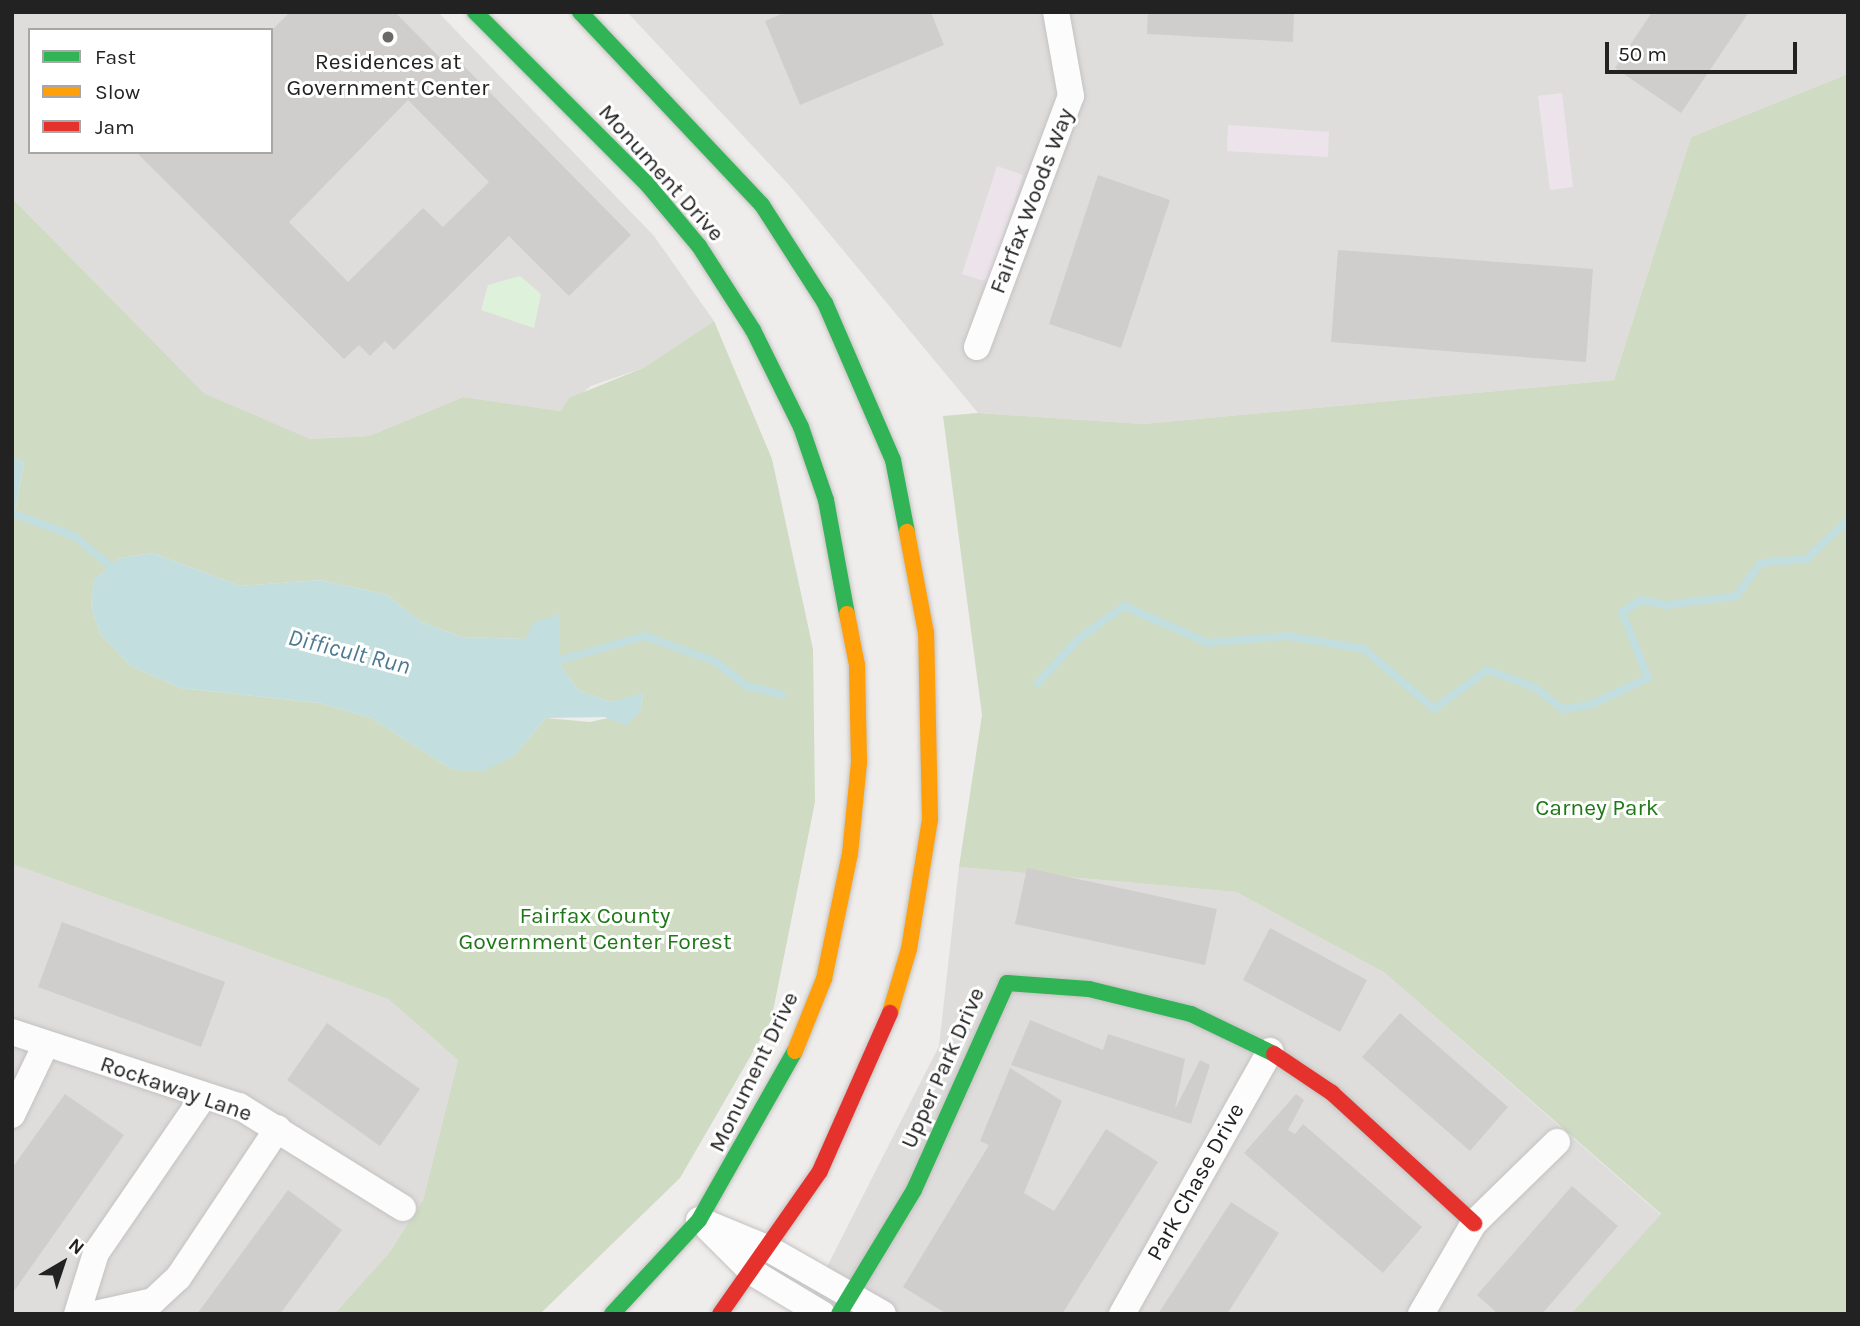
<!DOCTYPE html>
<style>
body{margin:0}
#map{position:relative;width:1860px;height:1326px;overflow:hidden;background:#efedeb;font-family:Karla,sans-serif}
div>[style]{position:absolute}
.residential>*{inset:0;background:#dfdddc}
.industrial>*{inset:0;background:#ece4ea}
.forest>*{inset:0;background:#cfdbc3}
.park>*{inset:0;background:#def1da}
.water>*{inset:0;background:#c2dedf}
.stream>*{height:8px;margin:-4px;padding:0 4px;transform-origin:4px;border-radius:4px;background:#c2dedf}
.building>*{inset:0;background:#d0cecc}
.roads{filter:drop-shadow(0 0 2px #c3c2c1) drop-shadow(0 0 2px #c3c2c1)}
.street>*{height:26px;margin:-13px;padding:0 13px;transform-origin:13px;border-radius:13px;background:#fdfcfc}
.fast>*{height:16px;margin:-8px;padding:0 8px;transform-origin:8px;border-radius:8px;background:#30b455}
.slow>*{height:16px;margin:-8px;padding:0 8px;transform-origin:8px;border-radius:8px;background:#ff9f0a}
.jam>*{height:16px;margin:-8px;padding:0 8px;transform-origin:8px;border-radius:8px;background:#e5322d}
.dots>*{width:19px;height:19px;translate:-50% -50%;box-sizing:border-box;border:4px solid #fff;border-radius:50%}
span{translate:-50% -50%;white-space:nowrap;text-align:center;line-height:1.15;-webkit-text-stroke:6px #fff;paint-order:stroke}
.poi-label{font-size:23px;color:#222}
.street-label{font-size:23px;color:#222}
.park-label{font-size:23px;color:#1f7817}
.water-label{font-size:24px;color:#4c7a92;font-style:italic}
.frame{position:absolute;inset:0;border:14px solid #222;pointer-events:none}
.legend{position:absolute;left:28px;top:28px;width:245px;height:126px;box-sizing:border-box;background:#fff;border:2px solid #a7a7a7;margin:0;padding:9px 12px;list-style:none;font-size:21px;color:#222}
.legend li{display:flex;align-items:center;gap:14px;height:35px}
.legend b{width:35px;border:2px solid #a7a7a7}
.north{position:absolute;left:28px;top:1228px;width:70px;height:70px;-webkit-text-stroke:5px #fff;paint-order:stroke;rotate:39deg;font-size:19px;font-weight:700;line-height:28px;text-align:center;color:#222}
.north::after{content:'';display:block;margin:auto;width:24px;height:32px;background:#222;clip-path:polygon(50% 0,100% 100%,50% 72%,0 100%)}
.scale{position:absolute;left:1605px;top:42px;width:192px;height:32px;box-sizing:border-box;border:4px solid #222;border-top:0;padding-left:9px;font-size:21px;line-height:24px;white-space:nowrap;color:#222;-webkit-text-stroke:5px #fff;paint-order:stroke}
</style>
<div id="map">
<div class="residential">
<i style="clip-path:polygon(evenodd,12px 12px,438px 12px,654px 236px,714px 321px,643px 368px,591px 386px,561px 411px,463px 397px,369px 436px,310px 439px,235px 411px,205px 394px,12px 198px,12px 12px,30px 30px,271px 30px,271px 152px,30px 152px,30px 30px)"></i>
<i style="clip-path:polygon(627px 12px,1848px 12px,1848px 74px,1691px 137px,1614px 380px,1143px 424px,978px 413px,789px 185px)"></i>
<i style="clip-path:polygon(12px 864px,388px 999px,458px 1060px,423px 1200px,389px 1253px,334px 1314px,12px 1314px)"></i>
<i style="clip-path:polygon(959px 867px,1236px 892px,1385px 973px,1661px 1215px,1571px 1314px,803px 1314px,939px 1046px)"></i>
</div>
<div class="industrial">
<i style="clip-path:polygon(1562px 93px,1573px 187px,1550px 190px,1538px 96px)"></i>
<i style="clip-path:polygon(1228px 125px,1329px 132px,1328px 157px,1227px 151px)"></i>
<i style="clip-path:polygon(997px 166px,1023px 175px,988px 282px,962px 274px)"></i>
</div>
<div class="forest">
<i style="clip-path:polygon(1848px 74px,1848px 1314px,1571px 1314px,1661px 1214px,1385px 973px,1236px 892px,959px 867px,982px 715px,943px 416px,978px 413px,1143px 424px,1614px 380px,1691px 137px)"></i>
<i style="clip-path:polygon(evenodd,12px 198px,205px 394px,310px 439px,369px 436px,463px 397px,561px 411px,569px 398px,643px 368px,714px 321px,772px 459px,813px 649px,815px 802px,771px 1021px,680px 1178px,540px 1314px,334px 1314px,389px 1253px,423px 1200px,458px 1060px,388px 999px,12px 864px,12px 530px,24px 462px,12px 457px,12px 198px,153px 553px,240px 586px,320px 580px,387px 595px,420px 621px,461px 637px,525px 639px,559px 614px,559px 663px,578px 690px,610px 702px,643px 694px,640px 711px,590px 722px,546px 718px,514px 756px,453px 770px,371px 718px,320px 703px,180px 688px,131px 666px,101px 635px,91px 606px,94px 580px,120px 558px,153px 553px)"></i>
</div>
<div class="park">
<i style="clip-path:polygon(520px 276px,541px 294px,534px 328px,481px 310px,488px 285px)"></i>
</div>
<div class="water">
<i style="clip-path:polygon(12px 457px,24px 462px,12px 530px)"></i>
<i style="clip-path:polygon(153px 553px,240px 586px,320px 580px,387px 595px,420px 621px,461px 637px,525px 639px,533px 623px,559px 614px,559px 663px,578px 690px,610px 702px,643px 693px,640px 712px,626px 726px,605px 717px,546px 718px,514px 756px,483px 771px,453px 770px,371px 718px,320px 703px,180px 688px,131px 666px,101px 635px,91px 606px,94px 580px,120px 558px)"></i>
</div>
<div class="stream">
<i style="left:12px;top:513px;width:66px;rotate:20.4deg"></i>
<i style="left:74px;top:536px;width:57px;rotate:39.3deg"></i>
<i style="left:550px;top:663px;width:99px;rotate:-15.9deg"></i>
<i style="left:645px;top:636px;width:76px;rotate:20.1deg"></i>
<i style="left:716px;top:662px;width:39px;rotate:38deg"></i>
<i style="left:747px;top:686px;width:36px;rotate:14deg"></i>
<i style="left:1038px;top:683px;width:58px;rotate:-47.8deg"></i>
<i style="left:1077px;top:640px;width:58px;rotate:-35.9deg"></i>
<i style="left:1124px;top:606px;width:92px;rotate:23.8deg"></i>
<i style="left:1208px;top:643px;width:79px;rotate:-5.1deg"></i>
<i style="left:1287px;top:636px;width:78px;rotate:9.6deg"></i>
<i style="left:1364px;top:649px;width:92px;rotate:40.6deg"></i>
<i style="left:1434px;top:709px;width:66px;rotate:-36.3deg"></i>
<i style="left:1487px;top:670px;width:50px;rotate:19.9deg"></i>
<i style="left:1534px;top:687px;width:36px;rotate:38deg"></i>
<i style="left:1562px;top:709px;width:28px;rotate:-8deg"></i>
<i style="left:1590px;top:705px;width:64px;rotate:-25deg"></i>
<i style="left:1648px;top:678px;width:71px;rotate:-111.5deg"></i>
<i style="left:1622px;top:612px;width:22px;rotate:-32deg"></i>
<i style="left:1641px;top:600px;width:26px;rotate:11deg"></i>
<i style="left:1667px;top:605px;width:70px;rotate:-7.4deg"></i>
<i style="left:1736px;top:596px;width:41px;rotate:-52.9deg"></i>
<i style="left:1761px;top:563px;width:46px;rotate:-5deg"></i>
<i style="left:1807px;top:559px;width:57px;rotate:-43.6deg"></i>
</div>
<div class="building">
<i style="clip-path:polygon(evenodd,290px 12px,395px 12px,445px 63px,453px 55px,631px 235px,569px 296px,509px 236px,394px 350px,385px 341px,370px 356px,359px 345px,344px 359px,136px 152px,271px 152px,271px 31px,290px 12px,408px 100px,489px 182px,443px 227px,423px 208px,348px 282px,289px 222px,408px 100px)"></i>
<i style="clip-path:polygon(786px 12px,931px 12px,944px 45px,800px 105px,765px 21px)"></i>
<i style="clip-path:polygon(1148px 12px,1294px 12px,1293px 42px,1147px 34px)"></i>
<i style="clip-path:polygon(1652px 12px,1749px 12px,1681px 113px,1615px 68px)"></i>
<i style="clip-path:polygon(1098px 175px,1170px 200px,1121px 348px,1049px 324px)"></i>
<i style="clip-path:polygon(1338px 250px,1593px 269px,1586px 362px,1331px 342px)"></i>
<i style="clip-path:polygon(1027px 868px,1217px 909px,1205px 965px,1015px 924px)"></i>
<i style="clip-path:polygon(62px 922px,225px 982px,201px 1047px,38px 987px)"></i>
<i style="clip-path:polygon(1270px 928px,1367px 980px,1340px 1032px,1243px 980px)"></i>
<i style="clip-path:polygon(1400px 1013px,1508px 1107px,1470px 1151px,1362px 1057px)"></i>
<i style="clip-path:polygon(1030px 1020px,1103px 1050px,1108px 1034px,1185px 1059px,1175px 1109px,1200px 1060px,1210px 1065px,1191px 1124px,1011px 1065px)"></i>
<i style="clip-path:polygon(327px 1023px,420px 1089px,380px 1146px,287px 1080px)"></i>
<i style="clip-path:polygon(1010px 1068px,1062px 1101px,1024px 1193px,1054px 1211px,1106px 1129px,1158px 1162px,1062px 1314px,947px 1314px,903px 1287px,989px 1145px,980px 1141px)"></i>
<i style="clip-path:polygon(65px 1094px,124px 1135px,12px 1294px,12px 1168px)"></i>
<i style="clip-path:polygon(1296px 1094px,1304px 1100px,1288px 1130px,1295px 1134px,1303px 1124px,1422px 1227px,1383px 1273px,1244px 1153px)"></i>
<i style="clip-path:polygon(1572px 1186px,1618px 1226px,1542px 1314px,1498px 1314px,1477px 1295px)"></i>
<i style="clip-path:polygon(288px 1190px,342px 1230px,280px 1314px,197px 1314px)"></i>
<i style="clip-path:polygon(1231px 1202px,1279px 1233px,1227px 1314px,1158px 1314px)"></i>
</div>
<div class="roads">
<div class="street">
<i style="left:977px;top:347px;width:268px;rotate:-69.5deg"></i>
<i style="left:1071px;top:96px;width:85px;rotate:-100.1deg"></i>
<i style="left:12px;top:1032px;width:239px;rotate:18.1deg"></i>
<i style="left:239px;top:1106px;width:193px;rotate:31.9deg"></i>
<i style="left:12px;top:1115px;width:79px;rotate:-64.4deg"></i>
<i style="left:699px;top:1220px;width:76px;rotate:22.5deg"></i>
<i style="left:769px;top:1249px;width:131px;rotate:29.7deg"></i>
<i style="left:708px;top:1228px;width:62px;rotate:45deg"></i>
<i style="left:752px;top:1272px;width:82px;rotate:31deg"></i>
<i style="left:77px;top:1314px;width:64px;rotate:-72.7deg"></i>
<i style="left:96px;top:1253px;width:191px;rotate:-55.5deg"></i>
<i style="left:95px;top:1314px;width:59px;rotate:-12.6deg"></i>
<i style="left:153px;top:1301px;width:34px;rotate:-43deg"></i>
<i style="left:178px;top:1278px;width:180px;rotate:-56.3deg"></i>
<i style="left:1122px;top:1314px;width:302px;rotate:-60.6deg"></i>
<i style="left:1421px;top:1314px;width:105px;rotate:-59.8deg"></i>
<i style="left:1474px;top:1223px;width:116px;rotate:-44.3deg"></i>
</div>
<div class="fast">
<i style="left:475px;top:12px;width:243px;rotate:45deg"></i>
<i style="left:647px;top:184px;width:81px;rotate:50deg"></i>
<i style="left:699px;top:246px;width:100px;rotate:57.3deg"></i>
<i style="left:753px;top:330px;width:108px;rotate:63.7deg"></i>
<i style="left:801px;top:427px;width:77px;rotate:71.1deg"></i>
<i style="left:826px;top:500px;width:116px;rotate:79.6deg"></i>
<i style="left:580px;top:12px;width:265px;rotate:46.7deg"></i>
<i style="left:762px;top:205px;width:117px;rotate:57.3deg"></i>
<i style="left:825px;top:303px;width:171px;rotate:66.6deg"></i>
<i style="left:893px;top:460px;width:73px;rotate:79deg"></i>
<i style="left:612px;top:1314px;width:128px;rotate:-47.2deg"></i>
<i style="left:699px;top:1220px;width:194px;rotate:-60.4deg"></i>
<i style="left:839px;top:1314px;width:145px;rotate:-58.8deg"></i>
<i style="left:914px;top:1190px;width:227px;rotate:-65.8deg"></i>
<i style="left:1007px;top:983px;width:82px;rotate:4.2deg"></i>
<i style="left:1089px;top:989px;width:105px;rotate:13.8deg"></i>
<i style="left:1191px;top:1014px;width:92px;rotate:25.7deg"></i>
</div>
<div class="slow">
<i style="left:890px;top:1013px;width:67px;rotate:-73.5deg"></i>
<i style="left:909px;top:949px;width:132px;rotate:-80.8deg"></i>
<i style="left:930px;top:819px;width:186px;rotate:-91.2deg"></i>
<i style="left:926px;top:633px;width:103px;rotate:-100.7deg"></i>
<i style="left:795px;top:1051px;width:78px;rotate:-68.1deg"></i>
<i style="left:824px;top:979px;width:128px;rotate:-78.3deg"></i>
<i style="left:850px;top:854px;width:92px;rotate:-84.4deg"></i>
<i style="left:859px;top:762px;width:97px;rotate:-91.2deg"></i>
<i style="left:857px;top:665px;width:52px;rotate:-101.1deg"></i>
</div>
<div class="jam">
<i style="left:1274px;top:1054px;width:70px;rotate:33.9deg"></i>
<i style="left:1332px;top:1093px;width:193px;rotate:42.5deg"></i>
<i style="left:720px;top:1314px;width:174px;rotate:-55deg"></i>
<i style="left:820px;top:1171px;width:173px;rotate:-66.1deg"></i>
</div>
</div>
<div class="dots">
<i style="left:388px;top:37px;background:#6a6968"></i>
</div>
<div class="poi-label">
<span style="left:388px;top:75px">Residences at<br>Government Center</span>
</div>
<div class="street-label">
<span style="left:661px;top:173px;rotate:48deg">Monument Drive</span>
<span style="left:1032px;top:201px;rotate:-69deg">Fairfax Woods Way</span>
<span style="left:943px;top:1068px;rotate:-66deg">Upper Park Drive</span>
<span style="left:754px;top:1072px;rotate:-64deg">Monument Drive</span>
<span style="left:176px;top:1089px;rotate:19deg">Rockaway Lane</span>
<span style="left:1196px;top:1182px;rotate:-61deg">Park Chase Drive</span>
</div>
<div class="park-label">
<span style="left:1597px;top:808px">Carney Park</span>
<span style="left:595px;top:929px">Fairfax County<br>Government Center Forest</span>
</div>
<div class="water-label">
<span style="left:349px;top:652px;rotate:14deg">Difficult Run</span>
</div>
<div class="frame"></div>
<ul class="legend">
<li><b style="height:9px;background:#30b455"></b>Fast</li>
<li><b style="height:9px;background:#ff9f0a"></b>Slow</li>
<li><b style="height:9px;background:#e5322d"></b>Jam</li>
</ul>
<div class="north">N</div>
<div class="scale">50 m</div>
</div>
